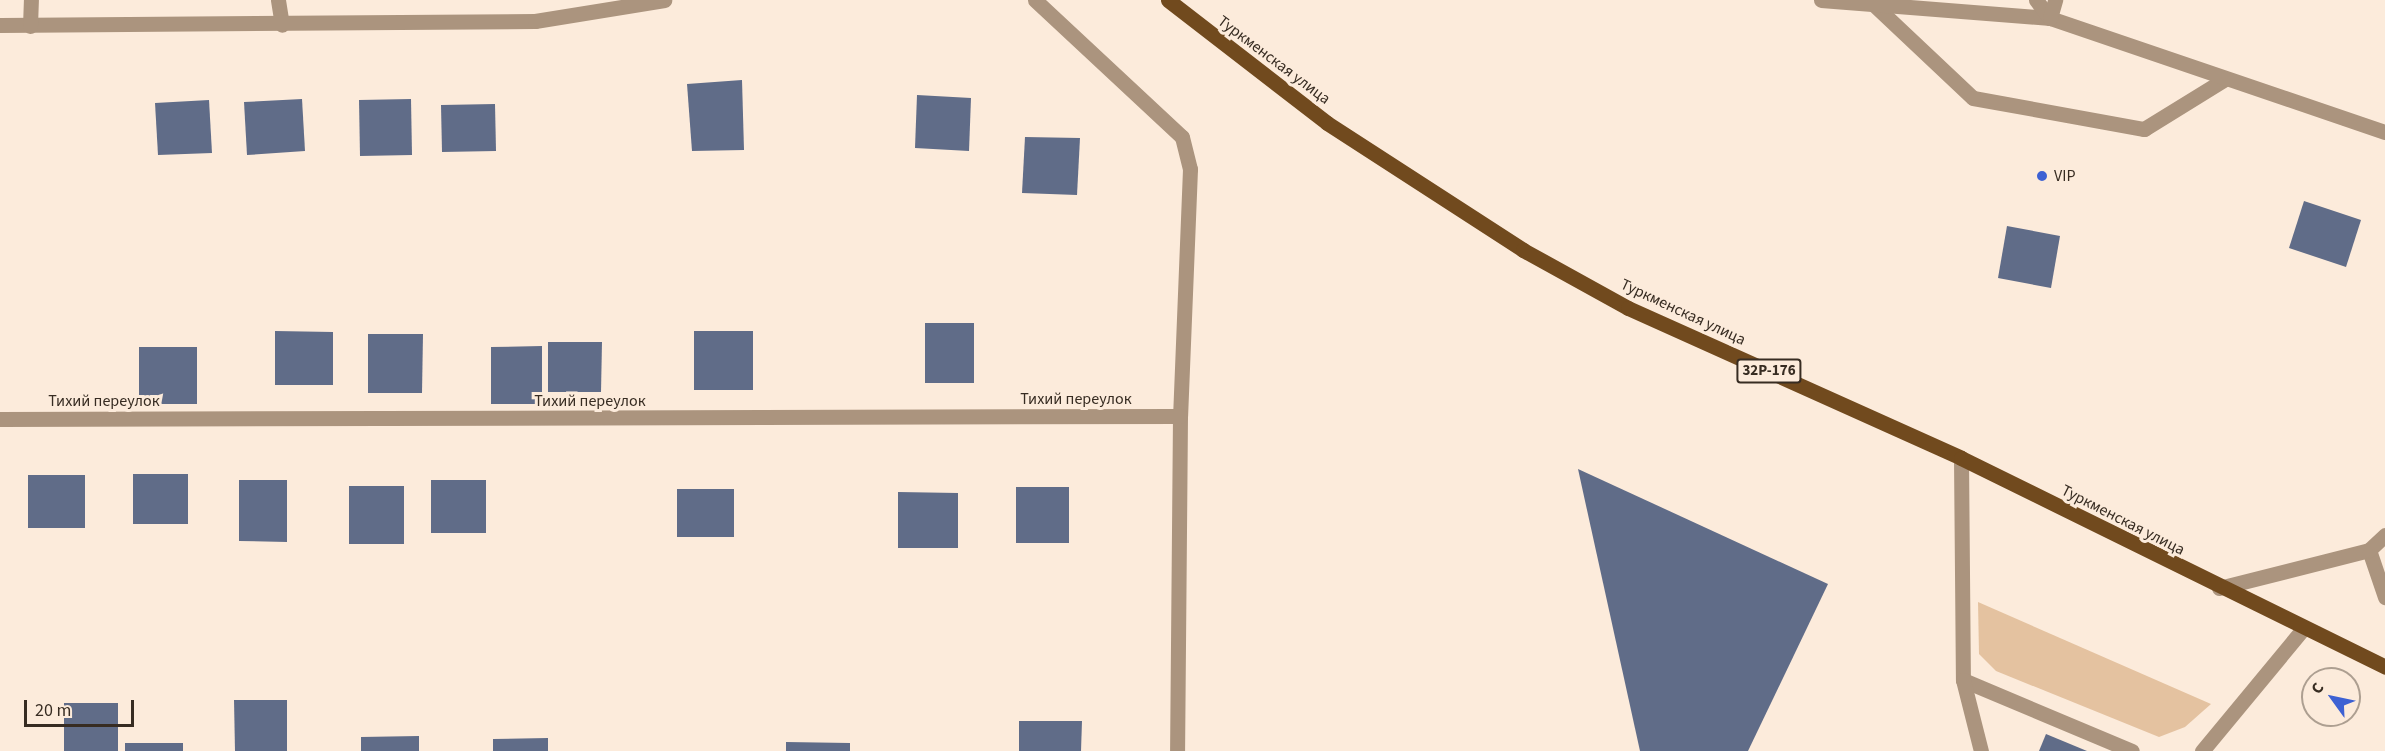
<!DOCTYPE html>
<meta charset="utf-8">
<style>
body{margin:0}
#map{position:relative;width:2385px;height:751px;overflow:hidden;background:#fcebdb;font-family:"Source Sans 3",sans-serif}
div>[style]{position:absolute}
.green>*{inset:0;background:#e4c2a0}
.building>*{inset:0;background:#606c88}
.service>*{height:15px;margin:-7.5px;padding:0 7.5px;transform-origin:7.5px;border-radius:7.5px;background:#ab947e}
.minor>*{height:15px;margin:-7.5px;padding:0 7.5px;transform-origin:7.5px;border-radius:7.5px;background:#ab947e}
.primary>*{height:15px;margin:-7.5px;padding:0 7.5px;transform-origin:7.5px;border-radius:7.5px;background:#714a1e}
.dots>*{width:16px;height:16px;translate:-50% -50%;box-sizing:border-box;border:3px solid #fcebdb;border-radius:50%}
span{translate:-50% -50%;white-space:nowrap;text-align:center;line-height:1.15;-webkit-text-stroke:6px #fcebdb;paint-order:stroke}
.shield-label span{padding:2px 4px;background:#fcebdb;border:2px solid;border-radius:4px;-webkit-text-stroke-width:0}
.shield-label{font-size:15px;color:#372c22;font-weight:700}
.street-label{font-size:16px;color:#372c22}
.poi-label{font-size:16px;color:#372c22}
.left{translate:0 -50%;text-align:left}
.north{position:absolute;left:2301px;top:667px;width:60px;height:60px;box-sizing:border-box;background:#fcebdb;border:2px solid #ad9f91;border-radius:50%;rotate:303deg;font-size:16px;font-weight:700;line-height:24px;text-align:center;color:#372c22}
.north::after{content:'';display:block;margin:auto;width:21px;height:27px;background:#3d61d3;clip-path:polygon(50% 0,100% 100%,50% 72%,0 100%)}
.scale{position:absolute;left:24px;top:700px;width:110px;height:27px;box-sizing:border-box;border:3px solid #372c22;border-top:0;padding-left:8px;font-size:18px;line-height:21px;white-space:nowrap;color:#372c22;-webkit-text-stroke:4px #fcebdb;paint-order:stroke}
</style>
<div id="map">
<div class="green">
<i style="clip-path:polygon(1978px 602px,2211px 704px,2185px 727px,2159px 737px,1996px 671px,1979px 654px)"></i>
</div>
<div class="building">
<i style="clip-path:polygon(742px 80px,744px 150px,692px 151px,687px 84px)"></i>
<i style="clip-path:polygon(917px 95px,971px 98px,969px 151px,915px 148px)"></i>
<i style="clip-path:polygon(302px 99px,305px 151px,247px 155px,244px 102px)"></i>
<i style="clip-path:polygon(411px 99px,412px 155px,360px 156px,359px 100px)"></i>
<i style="clip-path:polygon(209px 100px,212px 153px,158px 155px,155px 103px)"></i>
<i style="clip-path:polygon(495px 104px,496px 151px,442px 152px,441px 105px)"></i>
<i style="clip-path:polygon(1025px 137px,1080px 138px,1077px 195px,1022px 193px)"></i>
<i style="clip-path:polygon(2304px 201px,2361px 220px,2346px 267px,2289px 248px)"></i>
<i style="clip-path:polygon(2007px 226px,2060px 236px,2051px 288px,1998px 278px)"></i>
<i style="clip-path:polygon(925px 323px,974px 323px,974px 383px,925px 383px)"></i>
<i style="clip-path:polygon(275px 331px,333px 332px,333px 385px,275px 385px)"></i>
<i style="clip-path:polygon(694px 331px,753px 331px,753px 390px,694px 390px)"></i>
<i style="clip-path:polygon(368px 334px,423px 334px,422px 393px,368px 393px)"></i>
<i style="clip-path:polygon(548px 342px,602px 342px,601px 392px,548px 392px)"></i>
<i style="clip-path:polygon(542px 346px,542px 404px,491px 404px,491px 347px)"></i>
<i style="clip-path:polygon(139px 347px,197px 347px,197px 404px,139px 404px)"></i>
<i style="clip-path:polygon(1578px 469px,1828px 584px,1748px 751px,1640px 751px)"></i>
<i style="clip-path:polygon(133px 474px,188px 474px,188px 524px,133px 524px)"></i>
<i style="clip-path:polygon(28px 475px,85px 475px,85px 528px,28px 528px)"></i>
<i style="clip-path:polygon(239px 480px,287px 480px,287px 542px,239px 541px)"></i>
<i style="clip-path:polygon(431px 480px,486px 480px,486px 533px,431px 533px)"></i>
<i style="clip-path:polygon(349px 486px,404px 486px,404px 544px,349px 544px)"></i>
<i style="clip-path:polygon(1016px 487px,1069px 487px,1069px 543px,1016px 543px)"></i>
<i style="clip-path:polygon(677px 489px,734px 489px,734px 537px,677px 537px)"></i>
<i style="clip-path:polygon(898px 492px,958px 493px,958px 548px,898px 548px)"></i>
<i style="clip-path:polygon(234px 700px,287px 700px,287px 751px,235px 751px)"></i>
<i style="clip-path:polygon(64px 703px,118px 703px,118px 751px,64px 751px)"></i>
<i style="clip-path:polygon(1019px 721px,1082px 721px,1081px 751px,1019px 751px)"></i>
<i style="clip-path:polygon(2046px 734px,2087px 751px,2039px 751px)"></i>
<i style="clip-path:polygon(419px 736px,419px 751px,361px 751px,361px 737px)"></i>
<i style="clip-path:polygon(548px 738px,548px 751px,493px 751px,493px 739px)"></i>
<i style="clip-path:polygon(786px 742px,850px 743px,850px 751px,786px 751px)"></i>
<i style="clip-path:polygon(125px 743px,183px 743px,183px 751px,125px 751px)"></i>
</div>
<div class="service">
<i style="left:1870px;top:1px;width:141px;rotate:43.3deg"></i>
<i style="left:1973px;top:98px;width:174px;rotate:10.3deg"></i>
<i style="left:2144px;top:129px;width:95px;rotate:-31.7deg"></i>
<i style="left:1961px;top:458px;width:222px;rotate:89.5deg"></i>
<i style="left:1963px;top:680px;width:183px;rotate:22.8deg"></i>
<i style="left:2369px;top:550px;width:50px;rotate:71.2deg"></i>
<i style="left:2219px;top:588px;width:155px;rotate:-14.2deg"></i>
<i style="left:2369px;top:550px;width:22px;rotate:-43deg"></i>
<i style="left:1963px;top:680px;width:73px;rotate:75.8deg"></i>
<i style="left:2202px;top:751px;width:158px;rotate:-50.4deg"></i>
</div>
<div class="minor">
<i style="left:278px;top:0;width:25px;rotate:81deg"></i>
<i style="left:1035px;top:0;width:201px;rotate:43deg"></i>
<i style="left:1182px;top:137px;width:33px;rotate:76deg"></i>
<i style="left:1190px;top:169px;width:247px;rotate:92.3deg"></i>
<i style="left:1180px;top:416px;width:335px;rotate:90.5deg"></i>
<i style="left:1821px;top:0;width:230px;rotate:4.5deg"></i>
<i style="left:2050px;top:18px;width:354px;rotate:18.8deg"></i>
<i style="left:2036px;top:0;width:23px;rotate:52deg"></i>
<i style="left:2050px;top:18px;width:19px;rotate:-74deg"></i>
<i style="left:0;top:25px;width:535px;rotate:-0.43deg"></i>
<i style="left:535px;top:21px;width:131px;rotate:-9.2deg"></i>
<i style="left:30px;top:26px;width:26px;rotate:-88deg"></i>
<i style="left:0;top:419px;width:1180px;rotate:-0.15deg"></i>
</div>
<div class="primary">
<i style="left:1168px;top:0;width:201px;rotate:37.7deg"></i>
<i style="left:1327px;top:123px;width:234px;rotate:32.9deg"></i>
<i style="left:1523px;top:250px;width:120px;rotate:28.9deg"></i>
<i style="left:1628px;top:308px;width:365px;rotate:24.2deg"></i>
<i style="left:1961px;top:458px;width:473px;rotate:26.2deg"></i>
</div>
<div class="dots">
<i style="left:2042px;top:176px;background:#3d61d3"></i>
</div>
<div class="shield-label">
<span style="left:1769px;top:371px">32Р-176</span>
</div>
<div class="street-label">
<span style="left:1274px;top:60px;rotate:37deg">Туркменская улица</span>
<span style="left:1683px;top:312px;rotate:25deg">Туркменская улица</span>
<span style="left:1076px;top:399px">Тихий переулок</span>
<span style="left:104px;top:401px">Тихий переулок</span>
<span style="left:590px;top:401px">Тихий переулок</span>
<span style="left:2123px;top:520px;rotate:27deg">Туркменская улица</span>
</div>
<div class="poi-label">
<span class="left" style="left:2054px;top:176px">VIP</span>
</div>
<div class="north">С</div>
<div class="scale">20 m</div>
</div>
